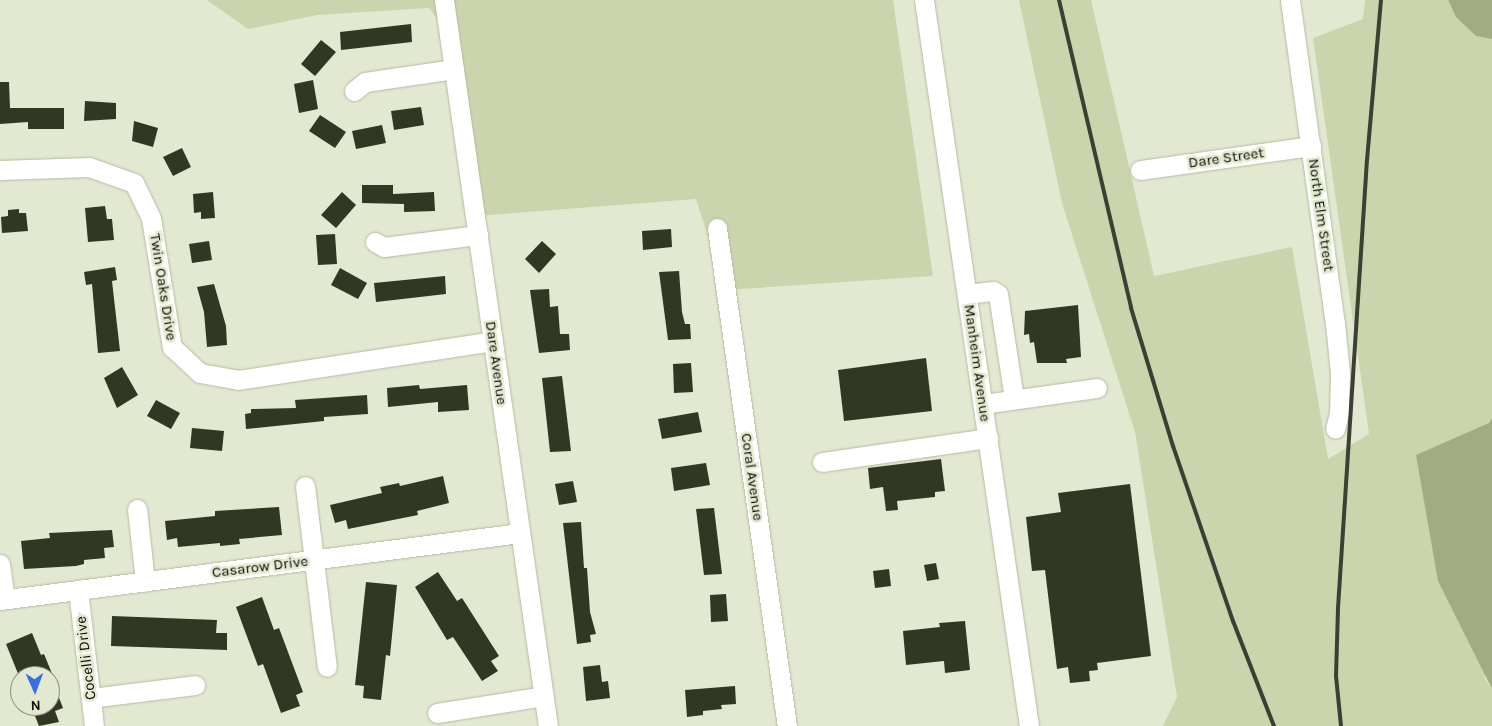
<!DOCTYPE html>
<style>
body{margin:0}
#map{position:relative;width:1492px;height:726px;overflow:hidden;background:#e2e9d0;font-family:Karla,sans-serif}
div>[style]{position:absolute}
.green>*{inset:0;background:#cad5ad}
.water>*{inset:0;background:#a1ac83}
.building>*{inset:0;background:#323723}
.roads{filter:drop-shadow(0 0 1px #b4bba3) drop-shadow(0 0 1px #b4bba3)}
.minor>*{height:19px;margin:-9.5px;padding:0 9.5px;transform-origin:9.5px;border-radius:9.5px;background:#fff}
.rail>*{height:4px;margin:-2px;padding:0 2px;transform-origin:2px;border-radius:2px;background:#3c3f34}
span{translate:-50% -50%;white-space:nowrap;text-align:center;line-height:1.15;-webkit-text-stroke:5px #e2e9d0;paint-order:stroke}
.street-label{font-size:15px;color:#0b0d06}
.north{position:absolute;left:10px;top:666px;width:50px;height:50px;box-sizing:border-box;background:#e2e9d0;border:1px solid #8c917f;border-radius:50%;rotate:178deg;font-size:14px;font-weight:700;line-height:20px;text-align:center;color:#0b0d06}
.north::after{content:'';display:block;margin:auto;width:18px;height:22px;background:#386fde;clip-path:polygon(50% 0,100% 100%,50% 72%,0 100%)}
</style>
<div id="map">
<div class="green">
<i style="clip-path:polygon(207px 0,893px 0,933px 276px,725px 290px,696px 199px,477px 216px,452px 39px,429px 8px,317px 15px,248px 29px)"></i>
<i style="clip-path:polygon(1019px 0,1091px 0,1154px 276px,1292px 247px,1328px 459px,1369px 434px,1313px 38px,1363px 19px,1365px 0,1448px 0,1456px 17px,1476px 36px,1492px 39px,1492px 418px,1489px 423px,1485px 679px,1492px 689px,1492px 726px,1163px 726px,1177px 697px,1135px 432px,1062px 203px)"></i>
</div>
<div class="water">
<i style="clip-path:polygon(1448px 0,1492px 0,1492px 39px,1476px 36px,1456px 17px)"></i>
<i style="clip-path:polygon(1492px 418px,1492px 689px,1438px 581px,1416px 455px,1489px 423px)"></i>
</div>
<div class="building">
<i style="clip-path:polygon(411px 24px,412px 42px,341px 50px,340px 32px)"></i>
<i style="clip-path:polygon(321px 40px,336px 52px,315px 76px,301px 64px)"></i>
<i style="clip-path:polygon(313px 80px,318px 109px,299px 113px,294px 84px)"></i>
<i style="clip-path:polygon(0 82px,9px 82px,10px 108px,64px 108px,64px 129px,28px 129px,28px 122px,0 124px)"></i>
<i style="clip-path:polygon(85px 101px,116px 103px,116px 119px,84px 121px)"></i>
<i style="clip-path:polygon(421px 107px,424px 125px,394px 130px,391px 111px)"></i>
<i style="clip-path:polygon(320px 115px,346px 132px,335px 148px,309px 131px)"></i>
<i style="clip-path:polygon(134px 121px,158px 128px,153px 147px,132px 141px)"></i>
<i style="clip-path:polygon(382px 125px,386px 143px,356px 149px,352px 131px)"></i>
<i style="clip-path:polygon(182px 148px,191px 167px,173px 176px,163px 157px)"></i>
<i style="clip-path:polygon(362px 185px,393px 185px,393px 194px,434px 192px,435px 211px,404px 212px,404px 204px,362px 203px)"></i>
<i style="clip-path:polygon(213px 192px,215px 218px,201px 219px,201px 212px,194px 213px,193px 194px)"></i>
<i style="clip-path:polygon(342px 192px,356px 205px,336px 228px,321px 215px)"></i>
<i style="clip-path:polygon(105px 206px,107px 219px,112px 219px,114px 240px,88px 242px,85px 208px)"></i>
<i style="clip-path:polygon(19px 209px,19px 213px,26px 213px,28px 231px,2px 233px,1px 217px,8px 216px,8px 210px)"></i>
<i style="clip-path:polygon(671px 229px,672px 247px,643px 250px,642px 231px)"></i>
<i style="clip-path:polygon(335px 234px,337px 264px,318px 265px,316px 235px)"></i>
<i style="clip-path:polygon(209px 241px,212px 260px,192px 263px,189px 244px)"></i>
<i style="clip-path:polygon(542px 241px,556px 254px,539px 273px,525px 259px)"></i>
<i style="clip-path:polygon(115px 267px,117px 280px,112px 281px,120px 351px,98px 353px,92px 284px,86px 285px,84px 272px)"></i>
<i style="clip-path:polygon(340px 268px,367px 283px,358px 299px,331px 285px)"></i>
<i style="clip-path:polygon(679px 271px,682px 312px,685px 324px,690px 324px,691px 339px,668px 340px,659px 272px)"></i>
<i style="clip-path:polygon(445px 276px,446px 294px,376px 302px,374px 283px)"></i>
<i style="clip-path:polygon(214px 284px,226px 326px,227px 345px,207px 347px,204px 312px,197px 287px)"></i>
<i style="clip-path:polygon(549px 289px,550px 307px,558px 306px,560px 334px,569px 334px,570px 350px,539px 353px,530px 290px)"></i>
<i style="clip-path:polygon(1078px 305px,1081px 357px,1066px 359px,1067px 363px,1037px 363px,1034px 342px,1030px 343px,1029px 334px,1024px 335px,1025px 311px)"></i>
<i style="clip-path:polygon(926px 358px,932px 411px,844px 421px,838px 370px)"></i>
<i style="clip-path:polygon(691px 363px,693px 392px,674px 393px,673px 364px)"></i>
<i style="clip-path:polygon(122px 367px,138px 395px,117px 408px,104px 378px)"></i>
<i style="clip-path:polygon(562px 376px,571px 451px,550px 452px,542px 378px)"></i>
<i style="clip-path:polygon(419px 385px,420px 389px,467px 385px,469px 410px,438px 412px,438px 402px,388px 407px,387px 388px)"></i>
<i style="clip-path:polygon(367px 395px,368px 414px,324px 417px,324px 421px,246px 429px,245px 414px,251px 413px,251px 409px,296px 408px,295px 400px)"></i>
<i style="clip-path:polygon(156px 400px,180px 413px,171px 429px,147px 416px)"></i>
<i style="clip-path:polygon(698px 412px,702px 432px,662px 439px,658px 419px)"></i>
<i style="clip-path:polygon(192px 428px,224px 431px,222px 451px,190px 448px)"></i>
<i style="clip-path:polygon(941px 459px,945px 491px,935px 492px,935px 497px,897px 501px,898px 510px,886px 511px,883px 487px,870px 489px,868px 468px)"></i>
<i style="clip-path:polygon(706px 463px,710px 485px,674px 491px,671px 468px)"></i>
<i style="clip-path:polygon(443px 476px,449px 503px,417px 511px,418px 515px,348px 529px,346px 520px,335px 523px,330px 505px,382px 493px,380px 487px,399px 483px,400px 486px)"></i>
<i style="clip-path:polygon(573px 481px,577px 502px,559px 505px,555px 484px)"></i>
<i style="clip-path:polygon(1130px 484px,1151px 656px,1097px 663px,1098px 670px,1089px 671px,1090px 681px,1070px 683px,1068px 667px,1057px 669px,1045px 570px,1032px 571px,1026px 517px,1061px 512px,1058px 493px)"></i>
<i style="clip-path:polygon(279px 507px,282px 535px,239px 539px,240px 544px,220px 546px,220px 543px,178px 547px,177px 538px,167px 540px,165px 521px,215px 516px,215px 511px)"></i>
<i style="clip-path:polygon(714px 508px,722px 574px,704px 575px,696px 509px)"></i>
<i style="clip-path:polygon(581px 522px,584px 568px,587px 568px,590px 612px,596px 634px,590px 635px,591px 642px,577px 644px,563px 523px)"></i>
<i style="clip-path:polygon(112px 530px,114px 547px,104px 548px,105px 558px,84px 560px,84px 564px,76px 566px,24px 569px,21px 541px,50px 538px,49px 533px)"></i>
<i style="clip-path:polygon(936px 563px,939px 579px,927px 581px,924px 565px)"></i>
<i style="clip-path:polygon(889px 569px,891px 586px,875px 588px,873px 571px)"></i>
<i style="clip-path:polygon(438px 572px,457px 601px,462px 598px,499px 656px,491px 661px,498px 671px,482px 681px,453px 637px,447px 640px,415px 587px)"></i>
<i style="clip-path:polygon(366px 582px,397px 585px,390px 656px,386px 655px,381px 700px,363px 698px,364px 686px,355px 685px)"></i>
<i style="clip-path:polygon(726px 594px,728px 621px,711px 622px,710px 595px)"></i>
<i style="clip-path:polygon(262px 597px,274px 630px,279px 628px,303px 692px,296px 695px,300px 706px,281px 713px,263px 664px,258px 666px,236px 607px)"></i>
<i style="clip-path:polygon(112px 616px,217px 620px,216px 633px,227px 633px,227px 650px,111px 646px)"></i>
<i style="clip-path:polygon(965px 621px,970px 670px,945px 673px,944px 661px,906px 665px,903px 631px,940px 627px,939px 623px)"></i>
<i style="clip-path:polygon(32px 633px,41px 655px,44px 654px,53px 676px,19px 676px,6px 644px)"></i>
<i style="clip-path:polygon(600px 665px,602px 682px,608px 681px,610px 698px,586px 701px,583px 667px)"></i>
<i style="clip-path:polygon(51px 677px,63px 708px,55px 711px,59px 722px,39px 726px,31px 706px,50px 706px)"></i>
<i style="clip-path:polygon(735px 686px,736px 704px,721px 705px,722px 709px,703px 711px,703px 715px,687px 717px,685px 690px)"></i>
</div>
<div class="roads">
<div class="minor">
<i style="left:444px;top:0;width:733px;rotate:81.85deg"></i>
<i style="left:924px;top:0;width:734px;rotate:81.77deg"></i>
<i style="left:1290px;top:0;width:326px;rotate:82.1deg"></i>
<i style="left:1335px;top:323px;width:50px;rotate:84.3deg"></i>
<i style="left:1340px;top:373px;width:40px;rotate:91.4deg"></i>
<i style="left:1339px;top:413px;width:16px;rotate:104deg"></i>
<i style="left:354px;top:91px;width:14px;rotate:-39deg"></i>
<i style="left:365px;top:82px;width:90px;rotate:-8.3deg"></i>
<i style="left:0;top:170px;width:89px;rotate:-1.9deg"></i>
<i style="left:89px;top:167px;width:48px;rotate:19.6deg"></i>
<i style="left:134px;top:183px;width:39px;rotate:64deg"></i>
<i style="left:151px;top:218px;width:131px;rotate:80.8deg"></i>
<i style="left:172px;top:347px;width:38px;rotate:43deg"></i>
<i style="left:200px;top:373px;width:39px;rotate:10deg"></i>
<i style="left:238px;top:380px;width:258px;rotate:-8.7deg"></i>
<i style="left:1140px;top:170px;width:173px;rotate:-8deg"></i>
<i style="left:717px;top:228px;width:503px;rotate:82deg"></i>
<i style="left:375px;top:242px;width:10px;rotate:29deg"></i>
<i style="left:384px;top:247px;width:95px;rotate:-7.3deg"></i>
<i style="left:967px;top:294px;width:26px;rotate:-7deg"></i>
<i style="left:993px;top:291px;width:6px;rotate:31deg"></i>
<i style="left:998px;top:294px;width:106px;rotate:81.3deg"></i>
<i style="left:983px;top:404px;width:115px;rotate:-8deg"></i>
<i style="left:822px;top:462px;width:168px;rotate:-8.2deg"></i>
<i style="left:305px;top:486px;width:182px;rotate:83.1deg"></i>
<i style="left:137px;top:509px;width:73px;rotate:83.7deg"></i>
<i style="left:0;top:564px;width:35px;rotate:82deg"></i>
<i style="left:78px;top:590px;width:137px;rotate:83.3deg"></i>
<i style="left:0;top:600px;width:524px;rotate:-7.34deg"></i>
<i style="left:91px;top:698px;width:105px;rotate:-7.1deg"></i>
<i style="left:437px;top:713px;width:108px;rotate:-9deg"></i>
</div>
</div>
<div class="rail">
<i style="left:1059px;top:0;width:316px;rotate:76.8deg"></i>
<i style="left:1131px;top:308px;width:144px;rotate:73.1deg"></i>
<i style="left:1173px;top:446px;width:185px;rotate:71.1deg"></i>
<i style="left:1233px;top:621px;width:113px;rotate:68.7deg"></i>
<i style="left:1341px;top:726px;width:50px;rotate:-95.7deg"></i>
<i style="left:1336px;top:676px;width:68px;rotate:-88.3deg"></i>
<i style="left:1338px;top:608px;width:449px;rotate:-86.3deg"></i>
<i style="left:1367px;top:160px;width:161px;rotate:-85deg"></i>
</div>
<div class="street-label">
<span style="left:1226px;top:158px;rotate:-8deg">Dare Street</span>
<span style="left:1321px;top:215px;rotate:82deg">North Elm Street</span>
<span style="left:163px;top:287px;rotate:81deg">Twin Oaks Drive</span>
<span style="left:496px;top:363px;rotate:82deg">Dare Avenue</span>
<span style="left:977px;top:363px;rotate:82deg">Manheim Avenue</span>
<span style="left:752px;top:477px;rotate:82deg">Coral Avenue</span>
<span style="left:260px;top:567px;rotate:-7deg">Casarow Drive</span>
<span style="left:86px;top:658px;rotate:-97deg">Cocelli Drive</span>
</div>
<div class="north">N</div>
</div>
